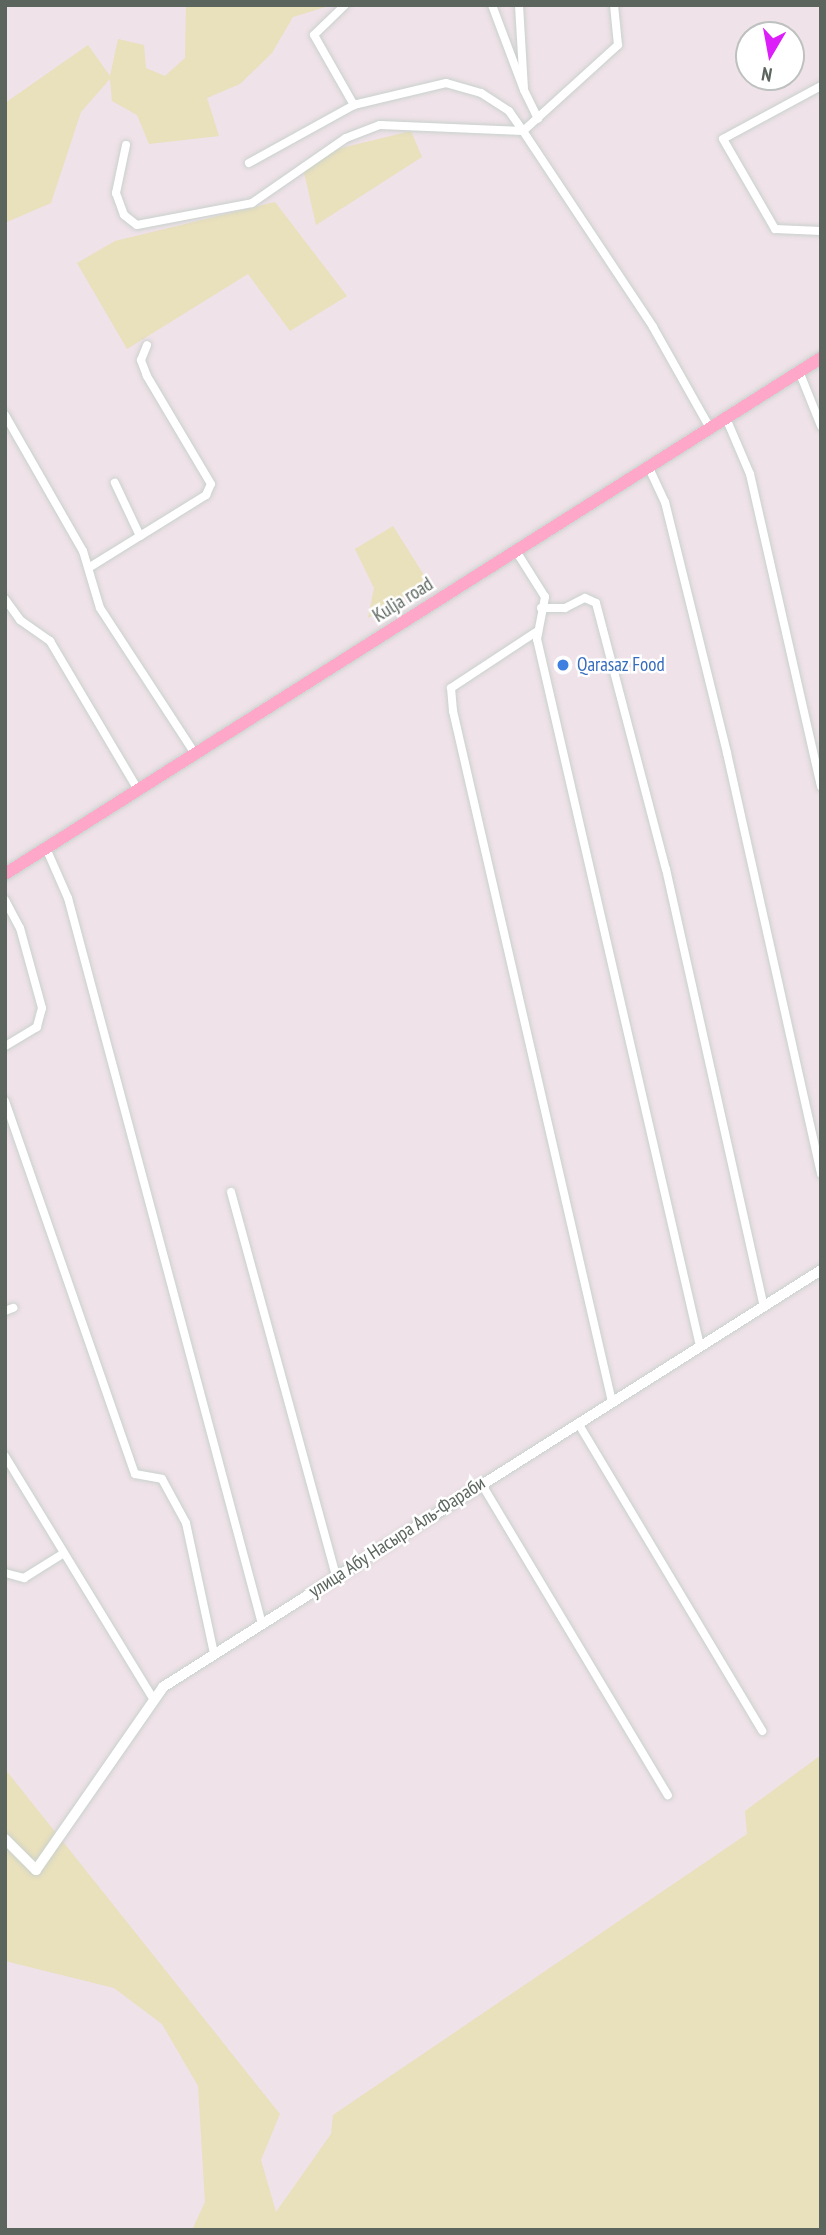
<!DOCTYPE html>
<meta charset="utf-8">
<style>
body{margin:0}
#map{position:relative;width:826px;height:2235px;overflow:hidden;background:#efe2e8;font-family:"PT Sans Narrow",sans-serif}
div>[style]{position:absolute}
.green>*{inset:0;background:#e9e0bc}
.roads{filter:drop-shadow(0 0 2px #c9d1cd) drop-shadow(0 0 2px #c9d1cd)}
.street>*{height:8px;margin:-4px;padding:0 4px;transform-origin:4px;border-radius:4px;background:#fff}
.secondary>*{height:10px;margin:-5px;padding:0 5px;transform-origin:5px;border-radius:5px;background:#fff}
.primary>*{height:12px;margin:-6px;padding:0 6px;transform-origin:6px;border-radius:6px;background:#ffa7c8}
.dots>*{width:19px;height:19px;translate:-50% -50%;box-sizing:border-box;border:4px solid #fff;border-radius:50%}
span{translate:-50% -50%;white-space:nowrap;text-align:center;line-height:1.15;-webkit-text-stroke:5px #fff;paint-order:stroke}
.street-label{font-size:19px;color:#5b655e}
.shop-label{font-size:19px;color:#366cbe}
.left{translate:0 -50%;text-align:left}
.frame{position:absolute;inset:0;border:7px solid #5b655e;pointer-events:none}
.north{position:absolute;left:735px;top:21px;width:70px;height:70px;box-sizing:border-box;background:#fff;border:2px solid #bdc1bf;border-radius:50%;rotate:190deg;font-size:19px;font-weight:700;line-height:28px;text-align:center;color:#5b655e}
.north::after{content:'';display:block;margin:auto;width:24px;height:32px;background:#dc1ef9;clip-path:polygon(50% 0,100% 100%,50% 72%,0 100%)}
</style>
<div id="map">
<div class="green">
<i style="clip-path:polygon(186px 5px,332px 5px,293px 17px,272px 53px,240px 84px,207px 98px,219px 136px,149px 144px,137px 115px,112px 101px,110px 79px,81px 112px,51px 203px,7px 222px,5px 103px,88px 45px,110px 76px,118px 39px,144px 45px,146px 68px,165px 76px,185px 58px)"></i>
<i style="clip-path:polygon(411px 131px,422px 157px,316px 225px,304px 172px,329px 151px)"></i>
<i style="clip-path:polygon(275px 202px,347px 296px,290px 331px,248px 274px,127px 349px,77px 263px,115px 241px)"></i>
<i style="clip-path:polygon(393px 526px,429px 583px,368px 618px,374px 588px,355px 549px)"></i>
<i style="clip-path:polygon(821px 1755px,821px 2230px,192px 2230px,205px 2202px,198px 2086px,162px 2024px,114px 1988px,5px 1961px,5px 1769px,280px 2114px,261px 2160px,276px 2212px,331px 2134px,333px 2115px,747px 1834px,745px 1811px)"></i>
</div>
<div class="roads">
<div class="street">
<i style="left:345px;top:5px;width:43px;rotate:135.9deg"></i>
<i style="left:314px;top:35px;width:81px;rotate:60.3deg"></i>
<i style="left:492px;top:5px;width:91px;rotate:69.4deg"></i>
<i style="left:519px;top:5px;width:85px;rotate:86.6deg"></i>
<i style="left:524px;top:90px;width:32px;rotate:64deg"></i>
<i style="left:614px;top:5px;width:40px;rotate:84.3deg"></i>
<i style="left:618px;top:45px;width:128px;rotate:137.8deg"></i>
<i style="left:523px;top:131px;width:235px;rotate:56.4deg"></i>
<i style="left:653px;top:327px;width:116px;rotate:60.6deg"></i>
<i style="left:821px;top:86px;width:111px;rotate:151.6deg"></i>
<i style="left:723px;top:139px;width:104px;rotate:60deg"></i>
<i style="left:775px;top:229px;width:46px;rotate:2.5deg"></i>
<i style="left:126px;top:145px;width:49px;rotate:101.8deg"></i>
<i style="left:116px;top:193px;width:23px;rotate:70deg"></i>
<i style="left:124px;top:215px;width:16px;rotate:38deg"></i>
<i style="left:137px;top:225px;width:117px;rotate:-10.8deg"></i>
<i style="left:252px;top:203px;width:114px;rotate:-34.7deg"></i>
<i style="left:346px;top:138px;width:36px;rotate:-21deg"></i>
<i style="left:380px;top:125px;width:143px;rotate:2.4deg"></i>
<i style="left:523px;top:131px;width:24px;rotate:-125deg"></i>
<i style="left:509px;top:111px;width:33px;rotate:-147deg"></i>
<i style="left:481px;top:93px;width:36px;rotate:-164deg"></i>
<i style="left:446px;top:83px;width:95px;rotate:166.6deg"></i>
<i style="left:354px;top:105px;width:120px;rotate:151.1deg"></i>
<i style="left:799px;top:371px;width:59px;rotate:68.2deg"></i>
<i style="left:5px;top:415px;width:157px;rotate:60.2deg"></i>
<i style="left:83px;top:551px;width:59px;rotate:73.4deg"></i>
<i style="left:100px;top:608px;width:174px;rotate:56.9deg"></i>
<i style="left:726px;top:418px;width:61px;rotate:66.8deg"></i>
<i style="left:750px;top:474px;width:320px;rotate:77.2deg"></i>
<i style="left:649px;top:468px;width:38px;rotate:65deg"></i>
<i style="left:665px;top:502px;width:259px;rotate:76.1deg"></i>
<i style="left:727px;top:753px;width:431px;rotate:77.4deg"></i>
<i style="left:140px;top:536px;width:78px;rotate:-31.8deg"></i>
<i style="left:206px;top:495px;width:12px;rotate:-66deg"></i>
<i style="left:211px;top:484px;width:126px;rotate:-120.7deg"></i>
<i style="left:147px;top:376px;width:17px;rotate:-111deg"></i>
<i style="left:141px;top:360px;width:16px;rotate:-68deg"></i>
<i style="left:516px;top:551px;width:54px;rotate:57.8deg"></i>
<i style="left:545px;top:597px;width:43px;rotate:100.8deg"></i>
<i style="left:537px;top:639px;width:726px;rotate:77.02deg"></i>
<i style="left:90px;top:567px;width:59px;rotate:-31.8deg"></i>
<i style="left:140px;top:536px;width:59px;rotate:-115.3deg"></i>
<i style="left:5px;top:599px;width:26px;rotate:54deg"></i>
<i style="left:20px;top:620px;width:37px;rotate:35deg"></i>
<i style="left:50px;top:641px;width:173px;rotate:59.4deg"></i>
<i style="left:541px;top:608px;width:24px"></i>
<i style="left:565px;top:608px;width:22px;rotate:-27deg"></i>
<i style="left:585px;top:598px;width:12px;rotate:24deg"></i>
<i style="left:596px;top:603px;width:275px;rotate:75.3deg"></i>
<i style="left:666px;top:869px;width:448px;rotate:77.4deg"></i>
<i style="left:536px;top:632px;width:102px;rotate:146.6deg"></i>
<i style="left:451px;top:688px;width:23px;rotate:85deg"></i>
<i style="left:453px;top:711px;width:709px;rotate:77.04deg"></i>
<i style="left:46px;top:848px;width:55px;rotate:66.3deg"></i>
<i style="left:68px;top:898px;width:751px;rotate:75.04deg"></i>
<i style="left:5px;top:900px;width:32px;rotate:62deg"></i>
<i style="left:20px;top:928px;width:83px;rotate:74.6deg"></i>
<i style="left:42px;top:1008px;width:20px;rotate:105deg"></i>
<i style="left:37px;top:1027px;width:37px;rotate:149deg"></i>
<i style="left:5px;top:1101px;width:395px;rotate:70.8deg"></i>
<i style="left:135px;top:1474px;width:27px;rotate:10deg"></i>
<i style="left:162px;top:1479px;width:50px;rotate:61.4deg"></i>
<i style="left:186px;top:1523px;width:134px;rotate:77.9deg"></i>
<i style="left:231px;top:1192px;width:399px;rotate:74.7deg"></i>
<i style="left:5px;top:1311px;width:9px;rotate:-21deg"></i>
<i style="left:578px;top:1423px;width:359px;rotate:59.1deg"></i>
<i style="left:5px;top:1456px;width:286px;rotate:58.6deg"></i>
<i style="left:481px;top:1483px;width:364px;rotate:59.1deg"></i>
<i style="left:5px;top:1573px;width:20px;rotate:15deg"></i>
<i style="left:24px;top:1578px;width:47px;rotate:-32deg"></i>
</div>
<div class="secondary">
<i style="left:5px;top:1839px;width:44px;rotate:45deg"></i>
<i style="left:36px;top:1870px;width:223px;rotate:-55.2deg"></i>
<i style="left:163px;top:1687px;width:779px;rotate:-32.36deg"></i>
</div>
<div class="primary">
<i style="left:5px;top:874px;width:965px;rotate:-32.31deg"></i>
</div>
</div>
<div class="dots">
<i style="left:563px;top:665px;background:#3f7fe0"></i>
</div>
<div class="street-label">
<span style="left:403px;top:600px;rotate:-32deg">Kulja road</span>
<span style="left:397px;top:1537px;rotate:-33deg">улица Абу Насыра Аль-Фараби</span>
</div>
<div class="shop-label">
<span class="left" style="left:577px;top:665px">Qarasaz Food</span>
</div>
<div class="frame"></div>
<div class="north">N</div>
</div>
